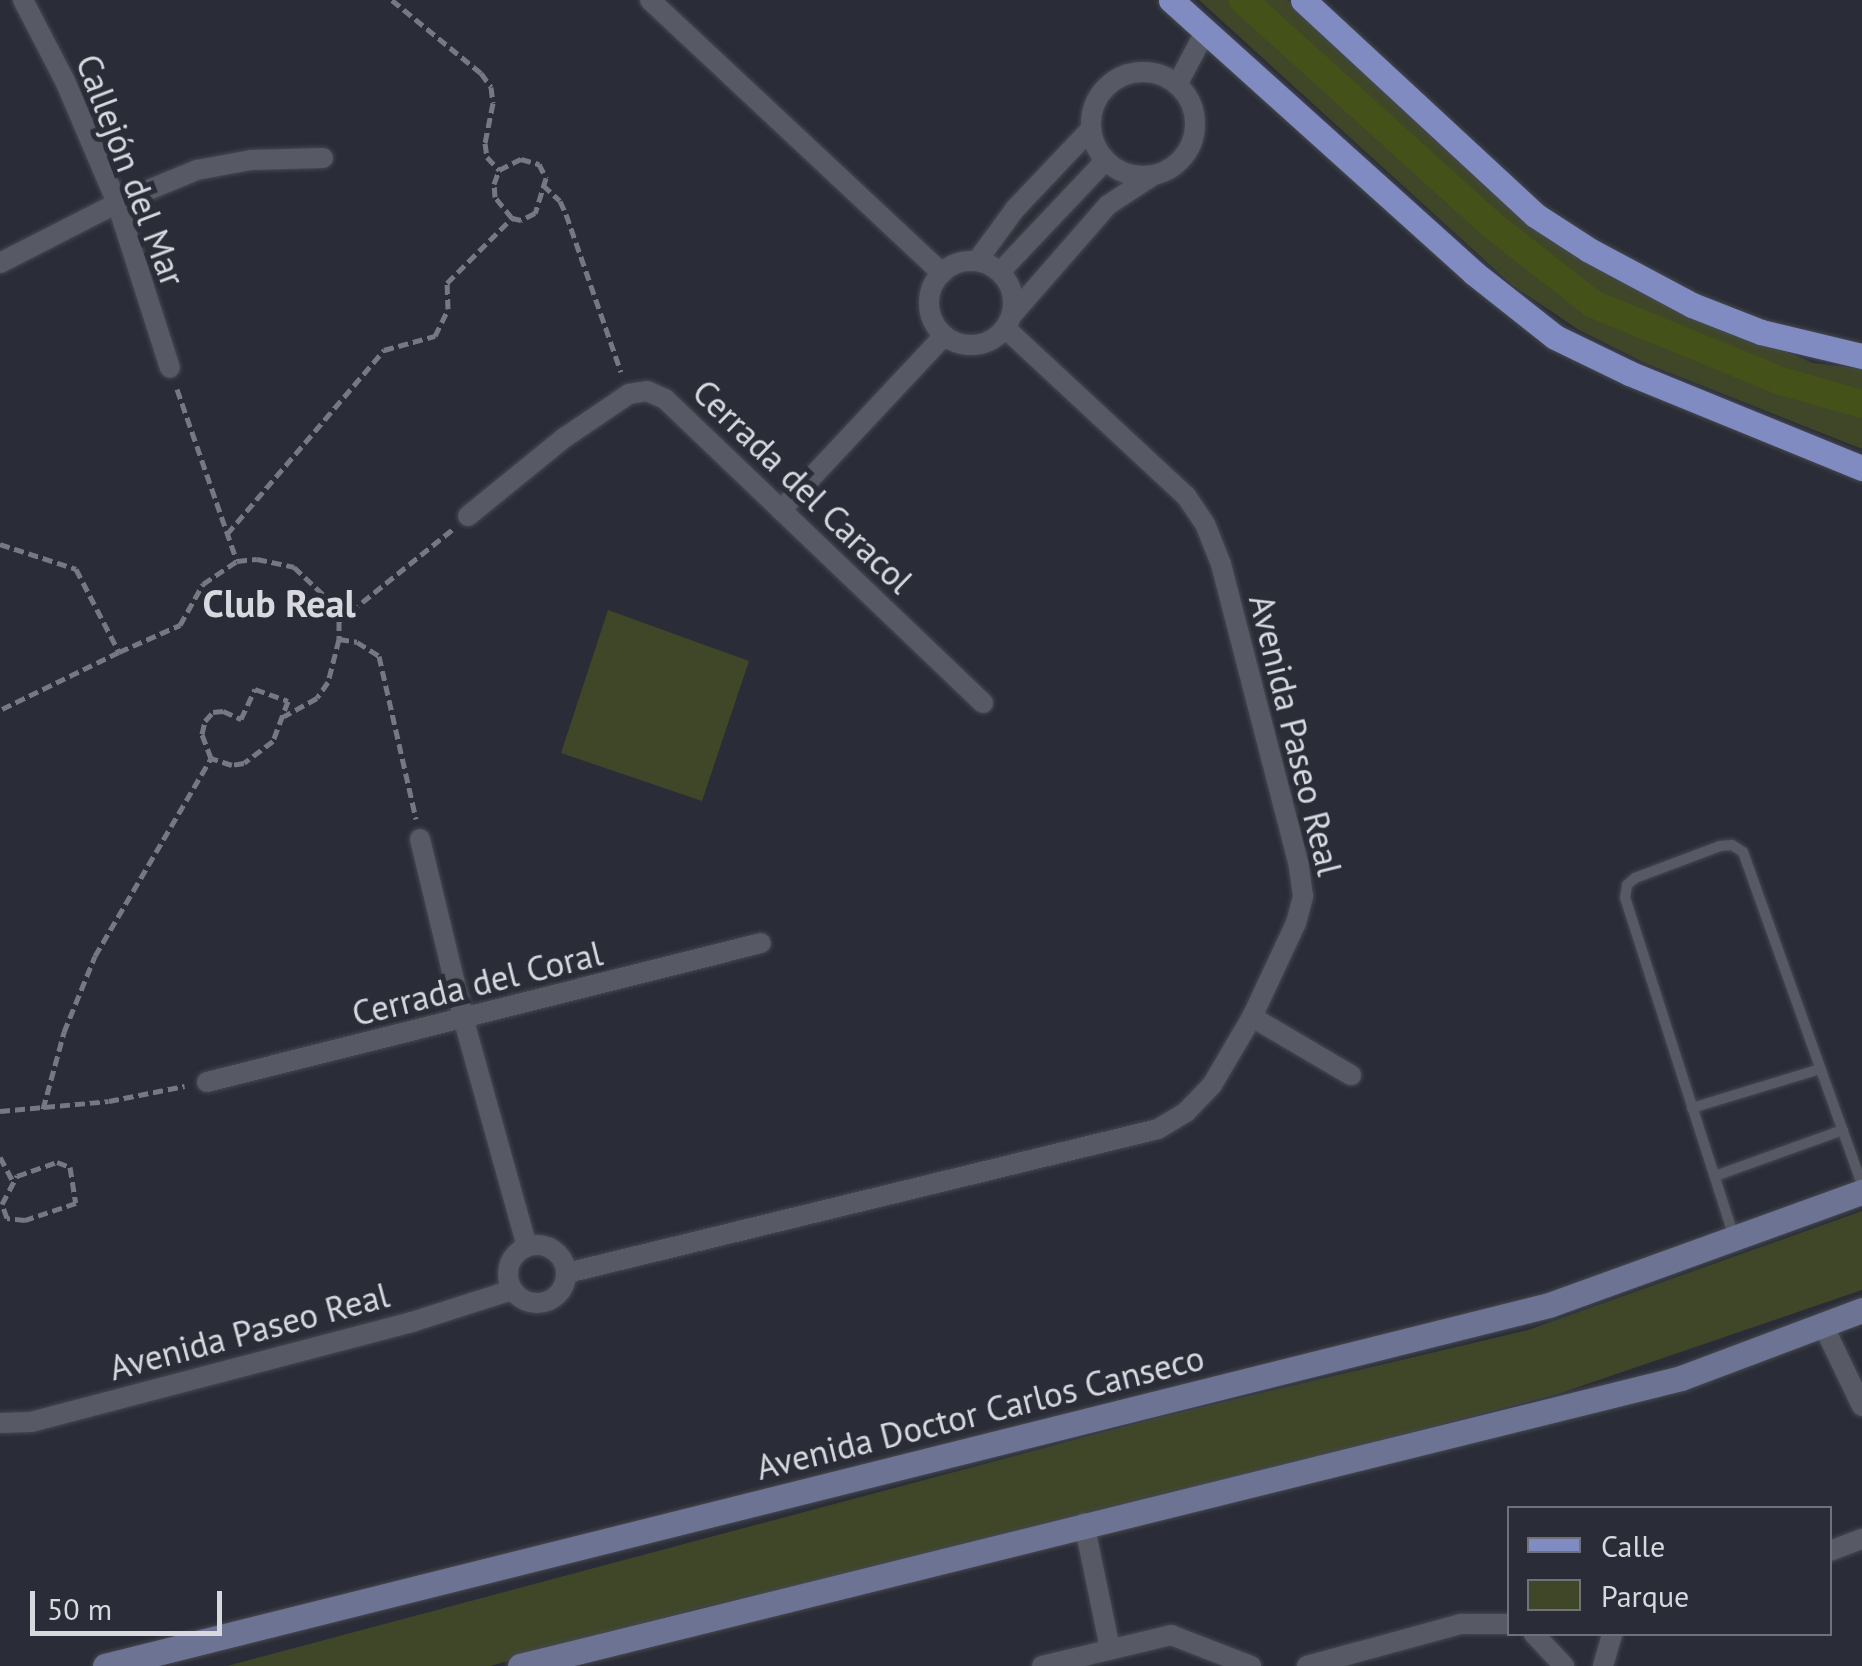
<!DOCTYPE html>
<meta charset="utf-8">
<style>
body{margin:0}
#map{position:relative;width:1862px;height:1666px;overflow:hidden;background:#2a2d37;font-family:"PT Sans",sans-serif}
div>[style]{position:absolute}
.green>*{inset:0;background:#3f4728}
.canal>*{height:28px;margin:-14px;padding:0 14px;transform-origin:14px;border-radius:14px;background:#445119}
.path>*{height:5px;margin-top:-2.5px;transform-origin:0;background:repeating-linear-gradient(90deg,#767981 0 10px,transparent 0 15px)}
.roads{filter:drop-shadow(0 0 2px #464850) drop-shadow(0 0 2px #464850)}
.lane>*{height:10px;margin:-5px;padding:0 5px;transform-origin:5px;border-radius:5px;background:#575a65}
.street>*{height:20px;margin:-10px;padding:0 10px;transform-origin:10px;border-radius:10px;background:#575a65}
.street>.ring{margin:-10px;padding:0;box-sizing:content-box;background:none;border:20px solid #575a65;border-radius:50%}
.secondary>*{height:25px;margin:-12.5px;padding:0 12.5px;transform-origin:12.5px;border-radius:12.5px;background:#6c7393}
.primary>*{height:25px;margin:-12.5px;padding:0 12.5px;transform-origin:12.5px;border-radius:12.5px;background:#808cc1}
span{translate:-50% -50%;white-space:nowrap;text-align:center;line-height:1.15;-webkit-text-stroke:10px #2a2d37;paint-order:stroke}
.street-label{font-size:35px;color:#d7d9df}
.neighbourhood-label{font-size:38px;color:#d7d9df;font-weight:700}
.legend{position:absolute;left:1507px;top:1506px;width:325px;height:130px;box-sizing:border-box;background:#2a2d37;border:2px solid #6f727a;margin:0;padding:12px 18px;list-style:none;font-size:30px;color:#d7d9df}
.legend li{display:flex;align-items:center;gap:20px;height:50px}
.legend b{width:50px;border:2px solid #6f727a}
.scale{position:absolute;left:30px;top:1591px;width:192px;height:45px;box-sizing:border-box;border:5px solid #d7d9df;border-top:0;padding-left:12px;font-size:30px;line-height:35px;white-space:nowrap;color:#d7d9df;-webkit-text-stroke:8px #2a2d37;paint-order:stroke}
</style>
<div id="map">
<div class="green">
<i style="clip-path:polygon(1199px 0,1287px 0,1356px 62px,1638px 287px,1813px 363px,1862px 369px,1862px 449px,1645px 363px,1579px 330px,1512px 285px)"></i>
<i style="clip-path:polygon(608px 610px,749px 661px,702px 801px,561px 753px)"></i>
<i style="clip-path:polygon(1862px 1211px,1862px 1290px,1558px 1394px,1045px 1527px,692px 1610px,490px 1666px,227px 1666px,1160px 1417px,1528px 1330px)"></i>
</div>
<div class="canal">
<i style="left:1243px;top:0;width:336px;rotate:42.1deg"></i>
<i style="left:1492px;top:225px;width:128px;rotate:38deg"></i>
<i style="left:1593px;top:304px;width:203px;rotate:22.3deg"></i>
<i style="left:1781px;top:381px;width:84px;rotate:15.9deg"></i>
</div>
<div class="path">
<i style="left:392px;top:0;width:115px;rotate:39.4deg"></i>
<i style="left:481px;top:73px;width:17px;rotate:54deg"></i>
<i style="left:491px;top:87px;width:16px;rotate:83deg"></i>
<i style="left:493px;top:103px;width:41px;rotate:101.3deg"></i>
<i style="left:485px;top:143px;width:14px;rotate:82deg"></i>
<i style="left:487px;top:157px;width:18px;rotate:47deg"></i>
<i style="left:521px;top:159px;width:19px;rotate:16deg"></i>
<i style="left:539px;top:164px;width:16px;rotate:63deg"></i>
<i style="left:546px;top:178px;width:37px;rotate:107deg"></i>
<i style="left:535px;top:213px;width:16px;rotate:153deg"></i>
<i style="left:521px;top:220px;width:9px;rotate:-167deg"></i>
<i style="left:512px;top:218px;width:27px;rotate:-129deg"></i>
<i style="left:495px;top:197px;width:13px;rotate:-94deg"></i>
<i style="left:494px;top:184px;width:15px;rotate:-70deg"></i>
<i style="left:499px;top:170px;width:25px;rotate:-27deg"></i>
<i style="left:543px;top:185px;width:23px;rotate:43deg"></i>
<i style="left:560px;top:201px;width:14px;rotate:65deg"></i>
<i style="left:566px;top:214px;width:167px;rotate:70.8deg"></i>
<i style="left:177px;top:389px;width:182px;rotate:70.8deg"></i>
<i style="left:227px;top:534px;width:242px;rotate:-49.5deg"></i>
<i style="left:384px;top:350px;width:53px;rotate:-15.4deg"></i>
<i style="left:435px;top:336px;width:30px;rotate:-64deg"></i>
<i style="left:448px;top:309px;width:26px;rotate:-92deg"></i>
<i style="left:447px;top:283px;width:92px;rotate:-45deg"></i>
<i style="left:0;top:544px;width:80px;rotate:18.2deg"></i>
<i style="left:76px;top:569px;width:93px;rotate:62.6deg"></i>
<i style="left:119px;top:652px;width:132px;rotate:154deg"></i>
<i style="left:339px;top:621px;width:146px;rotate:-38.9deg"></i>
<i style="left:339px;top:639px;width:18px;rotate:9deg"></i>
<i style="left:357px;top:642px;width:26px;rotate:32deg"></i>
<i style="left:379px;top:656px;width:167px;rotate:77.2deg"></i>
<i style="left:119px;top:652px;width:67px;rotate:-23.9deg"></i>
<i style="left:180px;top:625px;width:47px;rotate:-60.7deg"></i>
<i style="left:203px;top:584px;width:41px;rotate:-34.1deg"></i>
<i style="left:237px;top:561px;width:20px;rotate:-6deg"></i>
<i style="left:257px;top:559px;width:38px;rotate:12deg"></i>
<i style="left:294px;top:567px;width:47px;rotate:43.3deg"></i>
<i style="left:328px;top:599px;width:25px;rotate:63deg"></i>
<i style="left:339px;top:621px;width:18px;rotate:90deg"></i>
<i style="left:339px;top:639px;width:44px;rotate:104.3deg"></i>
<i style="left:328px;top:682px;width:19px;rotate:125deg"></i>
<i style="left:317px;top:698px;width:38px;rotate:151deg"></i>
<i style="left:255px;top:689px;width:35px;rotate:20deg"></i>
<i style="left:288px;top:701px;width:43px;rotate:110.6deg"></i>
<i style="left:273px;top:741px;width:36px;rotate:143deg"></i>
<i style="left:244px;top:763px;width:12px;rotate:171deg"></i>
<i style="left:232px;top:765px;width:22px;rotate:-162deg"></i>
<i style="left:211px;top:758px;width:26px;rotate:-111deg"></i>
<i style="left:202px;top:734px;width:13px;rotate:-77deg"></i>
<i style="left:205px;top:721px;width:12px;rotate:-48deg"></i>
<i style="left:213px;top:712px;width:10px;rotate:-6deg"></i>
<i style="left:223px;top:711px;width:20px;rotate:24deg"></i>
<i style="left:241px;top:719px;width:33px;rotate:-65deg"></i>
<i style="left:43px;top:1109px;width:80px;rotate:-74.7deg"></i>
<i style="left:64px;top:1032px;width:82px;rotate:-67.8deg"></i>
<i style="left:95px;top:956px;width:229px;rotate:-59.6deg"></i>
<i style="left:0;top:1111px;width:109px;rotate:-5.2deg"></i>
<i style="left:109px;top:1101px;width:77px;rotate:-11.2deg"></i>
<i style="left:0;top:1157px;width:30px;rotate:62deg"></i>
<i style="left:57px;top:1162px;width:14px;rotate:21deg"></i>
<i style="left:70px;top:1167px;width:36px;rotate:81deg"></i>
<i style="left:76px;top:1203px;width:54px;rotate:161.6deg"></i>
<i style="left:25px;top:1220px;width:18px;rotate:-174deg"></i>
<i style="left:7px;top:1218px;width:15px;rotate:-110deg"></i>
<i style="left:2px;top:1204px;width:32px;rotate:-62deg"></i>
<i style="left:17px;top:1176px;width:42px;rotate:-19.3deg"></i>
</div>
<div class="roads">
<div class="lane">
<i style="left:1692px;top:1108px;width:134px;rotate:-16.9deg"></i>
<i style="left:1715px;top:1176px;width:136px;rotate:-19.8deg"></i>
<i style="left:1734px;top:1237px;width:356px;rotate:-107.8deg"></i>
<i style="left:1625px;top:898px;width:13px;rotate:-81deg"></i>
<i style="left:1627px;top:885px;width:11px;rotate:-41deg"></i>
<i style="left:1635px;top:878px;width:91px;rotate:-20.6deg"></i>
<i style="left:1720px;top:846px;width:12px;rotate:-5deg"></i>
<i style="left:1732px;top:845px;width:13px;rotate:32deg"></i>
<i style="left:1743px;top:852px;width:353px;rotate:70.3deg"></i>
</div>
<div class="street">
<i style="left:23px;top:0;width:91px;rotate:62.6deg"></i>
<i style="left:65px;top:81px;width:133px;rotate:66.9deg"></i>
<i style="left:117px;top:203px;width:173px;rotate:72.2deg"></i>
<i style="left:650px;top:0;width:400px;rotate:43.1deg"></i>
<i class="ring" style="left:1091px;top:72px;width:84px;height:84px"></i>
<i style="left:1177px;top:85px;width:60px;rotate:-62.2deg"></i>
<i class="ring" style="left:929px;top:261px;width:64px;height:64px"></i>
<i style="left:977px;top:261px;width:64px;rotate:-53.8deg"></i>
<i style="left:1015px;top:209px;width:110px;rotate:-46.5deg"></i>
<i style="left:0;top:263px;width:131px;rotate:-27.1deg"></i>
<i style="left:117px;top:203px;width:87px;rotate:-22.4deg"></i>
<i style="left:197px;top:170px;width:55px;rotate:-10.5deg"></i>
<i style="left:251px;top:160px;width:72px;rotate:-1.6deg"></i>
<i style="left:1000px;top:272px;width:153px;rotate:-46.6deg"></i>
<i style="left:1012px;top:315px;width:146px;rotate:-48.9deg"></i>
<i style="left:1108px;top:205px;width:53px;rotate:-33.4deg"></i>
<i style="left:781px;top:510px;width:238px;rotate:-46.9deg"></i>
<i style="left:468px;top:516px;width:124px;rotate:-39.1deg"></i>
<i style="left:564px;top:438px;width:78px;rotate:-34.1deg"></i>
<i style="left:629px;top:394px;width:18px;rotate:-9deg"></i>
<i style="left:647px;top:391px;width:20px;rotate:24deg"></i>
<i style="left:665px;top:399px;width:440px;rotate:43.7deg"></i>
<i style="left:420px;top:839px;width:187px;rotate:76.4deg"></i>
<i style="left:464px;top:1021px;width:234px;rotate:74.4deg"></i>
<i style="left:1252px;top:1017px;width:115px;rotate:30.4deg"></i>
<i style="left:207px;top:1082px;width:571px;rotate:-14.08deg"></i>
<i class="ring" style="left:508px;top:1245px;width:38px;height:38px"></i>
<i style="left:567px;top:1273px;width:608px;rotate:-13.69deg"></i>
<i style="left:1158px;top:1129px;width:33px;rotate:-31deg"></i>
<i style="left:1186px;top:1112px;width:37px;rotate:-46deg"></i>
<i style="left:1212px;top:1085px;width:79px;rotate:-59.5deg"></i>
<i style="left:1252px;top:1017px;width:104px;rotate:-64.9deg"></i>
<i style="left:1296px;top:923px;width:28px;rotate:-75deg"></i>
<i style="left:1303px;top:896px;width:34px;rotate:-98deg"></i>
<i style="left:1298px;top:862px;width:308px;rotate:-104.5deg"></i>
<i style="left:1221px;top:564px;width:43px;rotate:-111.8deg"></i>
<i style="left:1205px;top:524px;width:34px;rotate:-124deg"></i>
<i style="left:1186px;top:496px;width:247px;rotate:-137.1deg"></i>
<i style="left:1822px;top:1323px;width:92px;rotate:64.3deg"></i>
<i style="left:0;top:1423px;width:31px;rotate:-2deg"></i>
<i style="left:31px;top:1422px;width:394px;rotate:-14.7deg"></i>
<i style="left:412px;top:1322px;width:105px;rotate:-17.7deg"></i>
<i style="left:1084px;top:1523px;width:128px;rotate:78.3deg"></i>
<i style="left:1830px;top:1551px;width:34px;rotate:-21deg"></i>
<i style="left:1534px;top:1634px;width:44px;rotate:46.8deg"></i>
<i style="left:1042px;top:1666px;width:133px;rotate:-13.5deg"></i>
<i style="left:1171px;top:1635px;width:86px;rotate:21.2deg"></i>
<i style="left:1307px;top:1666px;width:160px;rotate:-15.3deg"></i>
<i style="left:1461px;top:1624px;width:49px"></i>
<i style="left:1603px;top:1666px;width:33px;rotate:-74deg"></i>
</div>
<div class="secondary">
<i style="left:105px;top:1666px;width:1488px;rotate:-14.04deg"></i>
<i style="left:1549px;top:1305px;width:333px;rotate:-19.9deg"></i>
<i style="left:520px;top:1666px;width:1196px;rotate:-13.93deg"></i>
<i style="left:1681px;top:1378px;width:193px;rotate:-20.6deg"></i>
</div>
<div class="primary">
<i style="left:1171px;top:0;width:408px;rotate:42deg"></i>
<i style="left:1474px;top:273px;width:103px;rotate:38.3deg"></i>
<i style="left:1555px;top:337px;width:82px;rotate:25.9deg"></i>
<i style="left:1629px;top:373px;width:252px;rotate:22.2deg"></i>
<i style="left:1303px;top:0;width:316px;rotate:42.8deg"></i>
<i style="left:1535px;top:215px;width:64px;rotate:32.9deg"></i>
<i style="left:1589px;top:250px;width:117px;rotate:28.1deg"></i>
<i style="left:1692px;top:305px;width:74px;rotate:21.4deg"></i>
<i style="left:1761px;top:332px;width:104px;rotate:13.4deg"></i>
</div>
</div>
<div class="street-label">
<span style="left:131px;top:170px;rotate:69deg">Callejón del Mar</span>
<span style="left:803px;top:486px;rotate:44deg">Cerrada del Caracol</span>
<span style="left:1296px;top:735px;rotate:76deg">Avenida Paseo Real</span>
<span style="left:477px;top:983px;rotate:-14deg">Cerrada del Coral</span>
<span style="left:249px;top:1331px;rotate:-15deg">Avenida Paseo Real</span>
<span style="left:980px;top:1412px;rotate:-14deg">Avenida Doctor Carlos Canseco</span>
</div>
<div class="neighbourhood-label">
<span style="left:279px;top:603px">Club Real</span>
</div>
<ul class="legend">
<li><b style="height:12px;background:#808cc1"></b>Calle</li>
<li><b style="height:28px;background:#3f4728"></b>Parque</li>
</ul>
<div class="scale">50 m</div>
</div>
